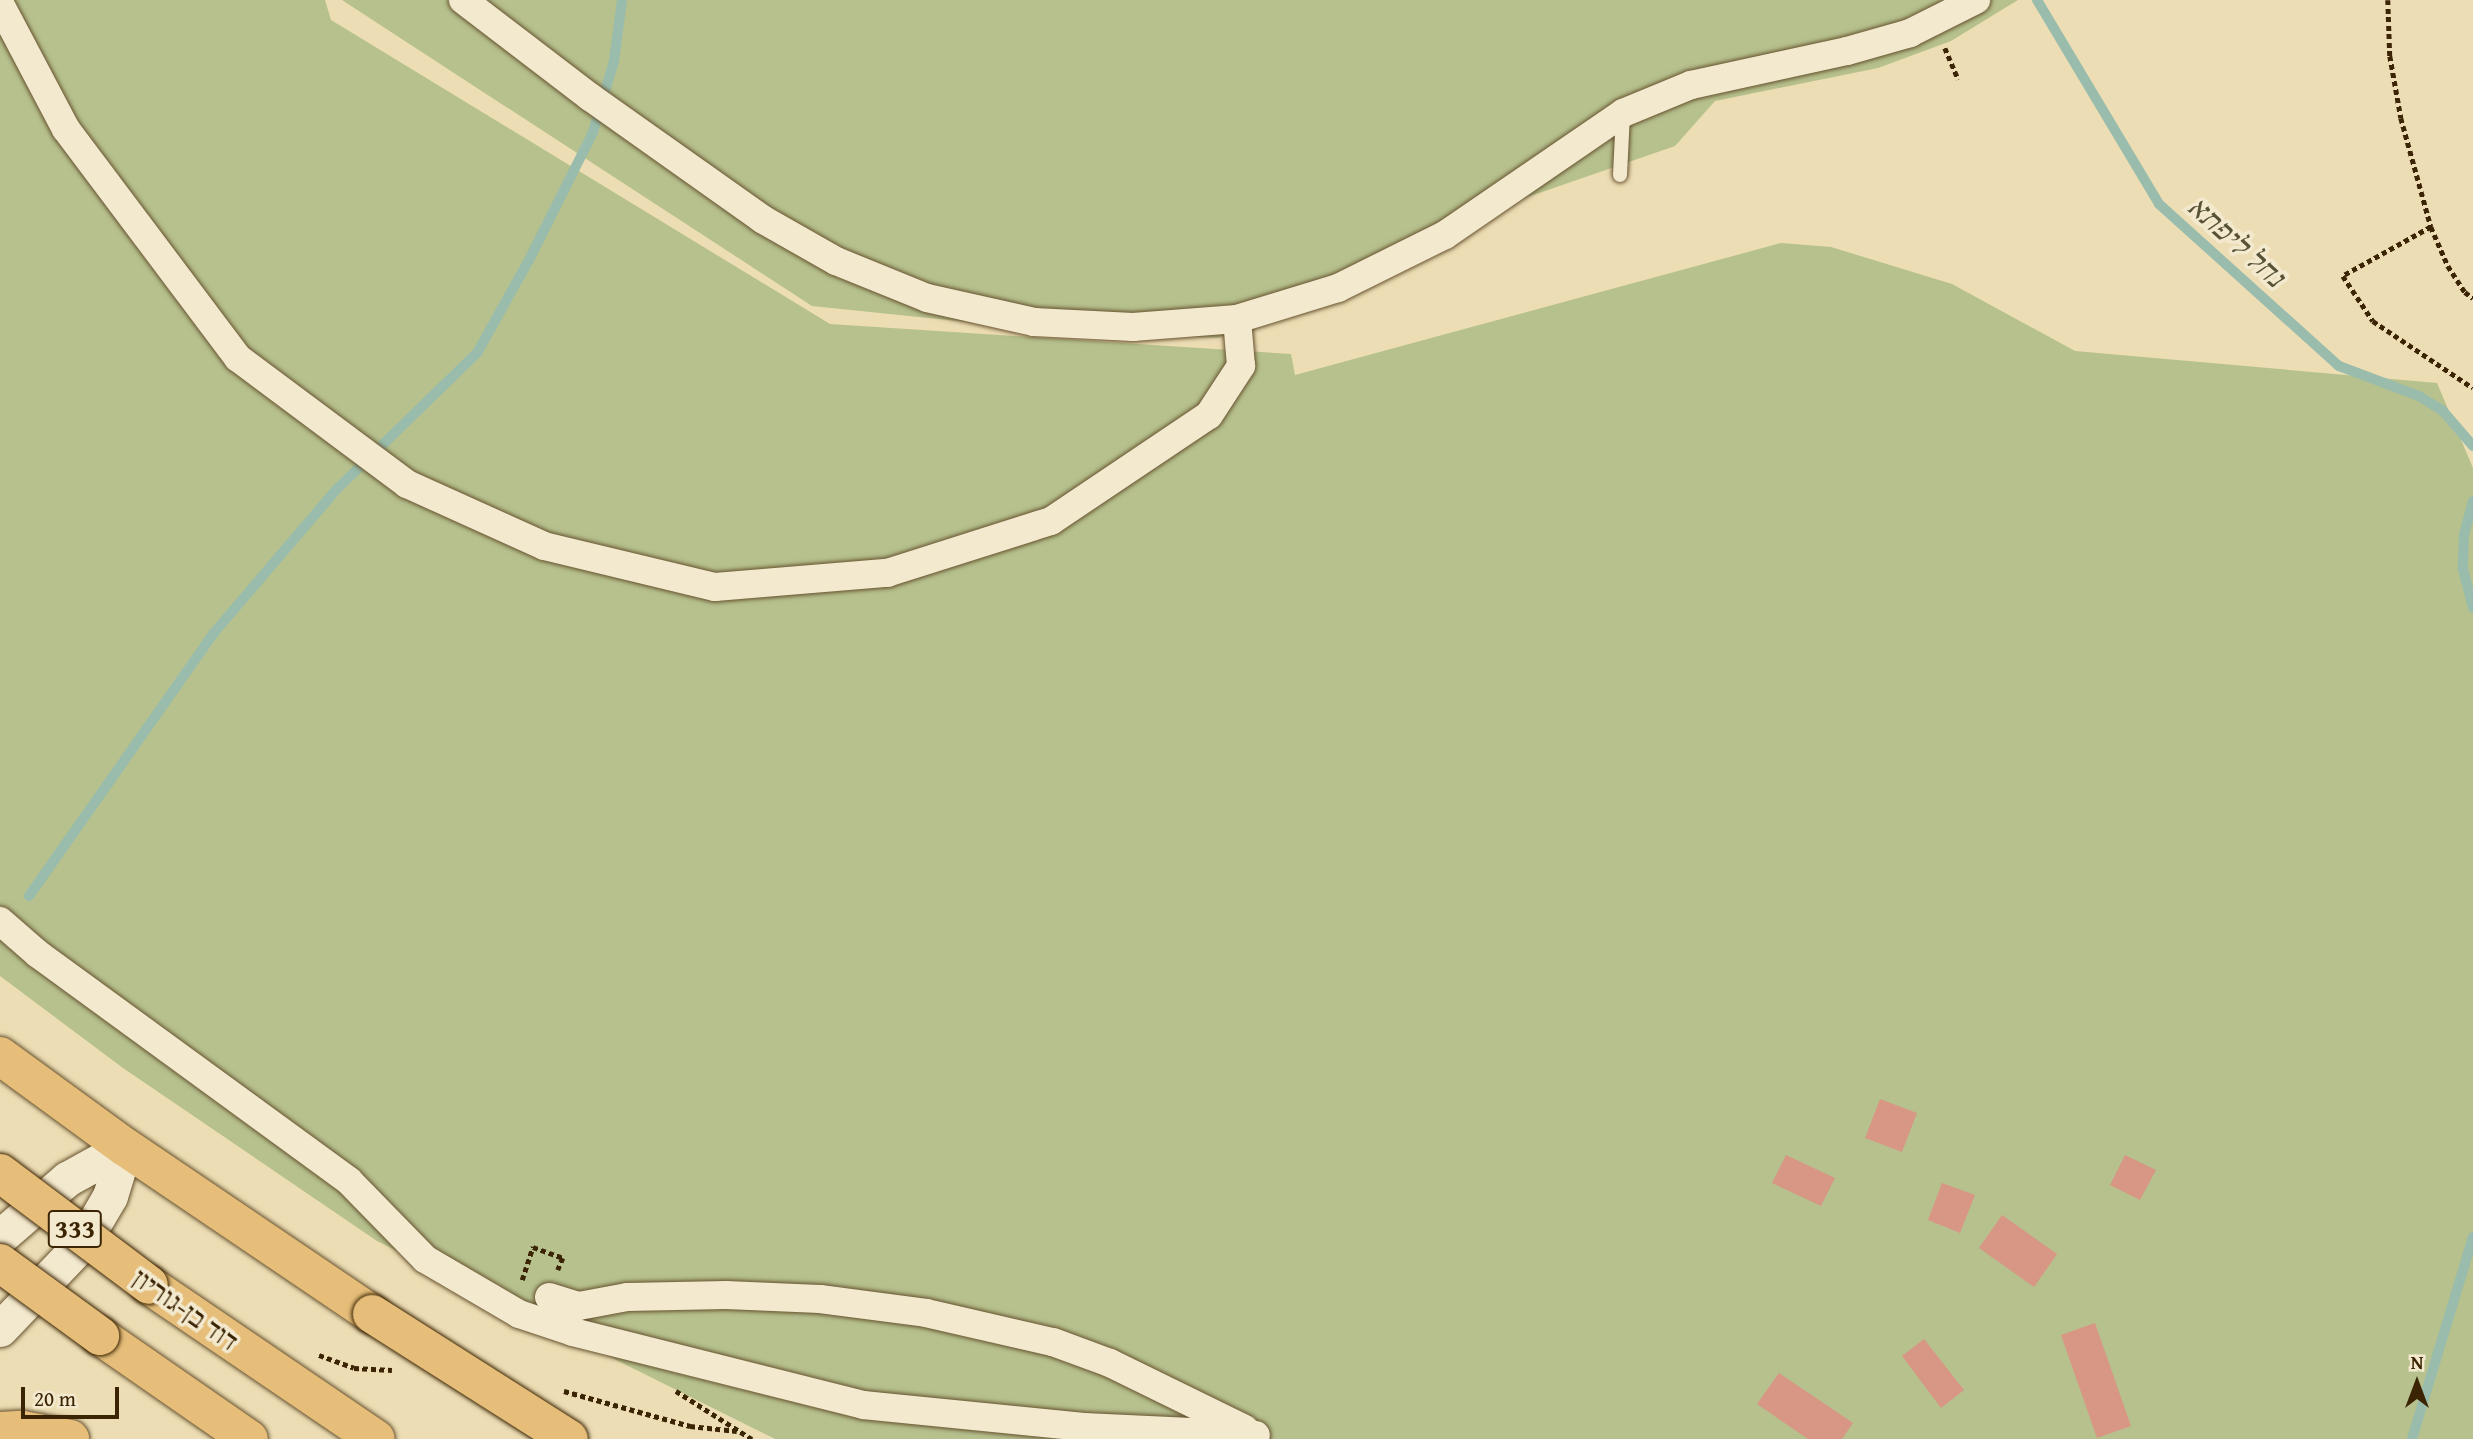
<!DOCTYPE html>
<meta charset="utf-8">
<style>
body{margin:0}
#map{position:relative;width:2473px;height:1439px;overflow:hidden;background:#ecddb4;font-family:"Gentium Book Plus","Frank Ruhl Libre",serif}
div>[style]{position:absolute}
.green>*{inset:0;background:#b6c18e}
.stream>*{height:10px;margin:-5px;padding:0 5px;transform-origin:5px;border-radius:5px;background:#99bcac}
.building>*{inset:0;background:#d89685}
.path>*{height:4.5px;margin-top:-2.25px;transform-origin:0;background:repeating-linear-gradient(90deg,#3b2403 0 5px,transparent 0 8.5px)}
.roads{filter:drop-shadow(0 0 2px #67522f) drop-shadow(0 0 2px #67522f)}
.service>*{height:14px;margin:-7px;padding:0 7px;transform-origin:7px;border-radius:7px;background:#f3e9ce}
.minor>*{height:28px;margin:-14px;padding:0 14px;transform-origin:14px;border-radius:14px;background:#f3e9ce}
.tertiary>*{height:35px;margin:-17.5px;padding:0 17.5px;transform-origin:17.5px;border-radius:17.5px;background:#f3e9ce}
.primary>*{height:38px;margin:-19px;padding:0 19px;transform-origin:19px;border-radius:19px;background:#e6be7a}
.bridges{filter:drop-shadow(0 0 2px #3b2403) drop-shadow(0 0 2px #3b2403)}
.primary-bridge>*{height:38px;margin:-19px;padding:0 19px;transform-origin:19px;border-radius:19px;background:#e6be7a}
span{translate:-50% -50%;white-space:nowrap;text-align:center;line-height:1.15;-webkit-text-stroke:7px #f3e9ce;paint-order:stroke}
.shield-label span{padding:2px 5px;background:#f3e9ce;border:2px solid;border-radius:5px;-webkit-text-stroke-width:0}
.shield-label{font-size:26px;color:#3b2403;font-weight:700}
.street-label{font-size:28px;color:#3b2403}
.water-label{font-size:30px;color:#575236;font-style:italic}
.north{position:absolute;left:2382px;top:1348px;width:70px;height:70px;-webkit-text-stroke:5px #f3e9ce;paint-order:stroke;rotate:0deg;font-size:19px;font-weight:700;line-height:28px;text-align:center;color:#3b2403}
.north::after{content:'';display:block;margin:auto;width:24px;height:32px;background:#3b2403;clip-path:polygon(50% 0,100% 100%,50% 72%,0 100%)}
.scale{position:absolute;left:21px;top:1387px;width:98px;height:32px;box-sizing:border-box;border:4px solid #3b2403;border-top:0;padding-left:9px;font-size:21px;line-height:24px;white-space:nowrap;color:#3b2403;-webkit-text-stroke:5px #f3e9ce;paint-order:stroke}
</style>
<div id="map">
<div class="green">
<i style="clip-path:polygon(0 0,325px 0,331px 20px,830px 324px,1291px 354px,1295px 375px,1781px 243px,1831px 247px,1952px 284px,2075px 351px,2437px 383px,2473px 468px,2473px 1439px,775px 1439px,377px 1241px,123px 1068px,0 976px)"></i>
<i style="clip-path:polygon(342px 0,2018px 0,1951px 41px,1878px 68px,1715px 101px,1675px 146px,1401px 241px,1218px 338px,1045px 330px,812px 306px)"></i>
</div>
<div class="stream">
<i style="left:2037px;top:0;width:238px;rotate:59.1deg"></i>
<i style="left:2159px;top:204px;width:242px;rotate:42deg"></i>
<i style="left:2339px;top:366px;width:85px;rotate:20.6deg"></i>
<i style="left:2419px;top:396px;width:28px;rotate:32deg"></i>
<i style="left:2443px;top:411px;width:46px;rotate:49.4deg"></i>
<i style="left:2473px;top:501px;width:34px;rotate:105deg"></i>
<i style="left:2464px;top:534px;width:35px;rotate:92deg"></i>
<i style="left:2463px;top:569px;width:40px;rotate:75.6deg"></i>
<i style="left:29px;top:896px;width:320px;rotate:-54.9deg"></i>
<i style="left:213px;top:634px;width:191px;rotate:-49.5deg"></i>
<i style="left:337px;top:489px;width:195px;rotate:-44.2deg"></i>
<i style="left:477px;top:353px;width:107px;rotate:-60.8deg"></i>
<i style="left:529px;top:260px;width:143px;rotate:-63.4deg"></i>
<i style="left:593px;top:132px;width:74px;rotate:-73.5deg"></i>
<i style="left:614px;top:61px;width:62px;rotate:-82.5deg"></i>
<i style="left:2412px;top:1439px;width:211px;rotate:-73.2deg"></i>
</div>
<div class="building">
<i style="clip-path:polygon(1880px 1099px,1917px 1113px,1902px 1152px,1865px 1138px)"></i>
<i style="clip-path:polygon(1786px 1155px,1835px 1178px,1821px 1206px,1772px 1183px)"></i>
<i style="clip-path:polygon(2125px 1155px,2156px 1170px,2140px 1200px,2110px 1185px)"></i>
<i style="clip-path:polygon(1942px 1183px,1975px 1195px,1960px 1233px,1928px 1220px)"></i>
<i style="clip-path:polygon(2002px 1215px,2057px 1254px,2034px 1287px,1979px 1248px)"></i>
<i style="clip-path:polygon(2095px 1323px,2131px 1426px,2097px 1438px,2061px 1335px)"></i>
<i style="clip-path:polygon(1924px 1339px,1964px 1390px,1941px 1408px,1902px 1356px)"></i>
<i style="clip-path:polygon(1779px 1373px,1853px 1423px,1842px 1439px,1808px 1439px,1757px 1404px)"></i>
</div>
<div class="path">
<i style="left:2388px;top:0;width:56px;rotate:88deg"></i>
<i style="left:2390px;top:56px;width:63px;rotate:79.9deg"></i>
<i style="left:2401px;top:118px;width:113px;rotate:74.6deg"></i>
<i style="left:2431px;top:227px;width:43px;rotate:66.4deg"></i>
<i style="left:2448px;top:266px;width:31px;rotate:57deg"></i>
<i style="left:2465px;top:292px;width:10px;rotate:37deg"></i>
<i style="left:1945px;top:48px;width:34px;rotate:67deg"></i>
<i style="left:2431px;top:227px;width:101px;rotate:150.9deg"></i>
<i style="left:2343px;top:276px;width:54px;rotate:56.3deg"></i>
<i style="left:2373px;top:321px;width:120px;rotate:33.8deg"></i>
<i style="left:522px;top:1280px;width:35px;rotate:-72deg"></i>
<i style="left:533px;top:1247px;width:32px;rotate:20deg"></i>
<i style="left:563px;top:1258px;width:13px;rotate:113deg"></i>
<i style="left:319px;top:1355px;width:37px;rotate:20deg"></i>
<i style="left:354px;top:1368px;width:38px;rotate:3deg"></i>
<i style="left:564px;top:1391px;width:131px;rotate:15.5deg"></i>
<i style="left:690px;top:1426px;width:47px;rotate:6.1deg"></i>
<i style="left:676px;top:1391px;width:90px;rotate:32.3deg"></i>
</div>
<div class="roads">
<div class="service">
<i style="left:1620px;top:175px;width:62px;rotate:-87.2deg"></i>
</div>
<div class="minor">
<i style="left:463px;top:0;width:160px;rotate:37.4deg"></i>
<i style="left:590px;top:97px;width:211px;rotate:35.3deg"></i>
<i style="left:762px;top:219px;width:85px;rotate:29.6deg"></i>
<i style="left:836px;top:261px;width:98px;rotate:22.1deg"></i>
<i style="left:927px;top:298px;width:110px;rotate:12.6deg"></i>
<i style="left:1034px;top:322px;width:99px;rotate:2.9deg"></i>
<i style="left:1133px;top:327px;width:104px;rotate:-4.4deg"></i>
<i style="left:1237px;top:319px;width:106px;rotate:-17.1deg"></i>
<i style="left:1338px;top:288px;width:119px;rotate:-26.4deg"></i>
<i style="left:1445px;top:235px;width:216px;rotate:-34.4deg"></i>
<i style="left:1623px;top:113px;width:74px;rotate:-22.4deg"></i>
<i style="left:1691px;top:85px;width:160px;rotate:-12.3deg"></i>
<i style="left:1847px;top:51px;width:66px;rotate:-15.9deg"></i>
<i style="left:1910px;top:33px;width:74px;rotate:-26.6deg"></i>
<i style="left:0;top:4px;width:141px;rotate:62.2deg"></i>
<i style="left:66px;top:129px;width:286px;rotate:53.1deg"></i>
<i style="left:238px;top:358px;width:211px;rotate:36.7deg"></i>
<i style="left:407px;top:484px;width:150px;rotate:24.3deg"></i>
<i style="left:544px;top:546px;width:176px;rotate:13.5deg"></i>
<i style="left:715px;top:587px;width:173px;rotate:-4.7deg"></i>
<i style="left:887px;top:573px;width:172px;rotate:-17.6deg"></i>
<i style="left:1051px;top:521px;width:190px;rotate:-33.9deg"></i>
<i style="left:1209px;top:415px;width:59px;rotate:-56.9deg"></i>
<i style="left:1241px;top:366px;width:47px;rotate:-94.9deg"></i>
<i style="left:0;top:921px;width:50px;rotate:41deg"></i>
<i style="left:38px;top:954px;width:385px;rotate:36.1deg"></i>
<i style="left:349px;top:1181px;width:109px;rotate:45.7deg"></i>
<i style="left:425px;top:1259px;width:109px;rotate:30.3deg"></i>
<i style="left:519px;top:1314px;width:57px;rotate:18.4deg"></i>
<i style="left:573px;top:1332px;width:299px;rotate:14.1deg"></i>
<i style="left:863px;top:1405px;width:222px;rotate:5.7deg"></i>
<i style="left:1084px;top:1427px;width:172px;rotate:2.7deg"></i>
<i style="left:549px;top:1297px;width:31px;rotate:17deg"></i>
<i style="left:579px;top:1306px;width:49px;rotate:-10.6deg"></i>
<i style="left:627px;top:1297px;width:99px;rotate:-1.2deg"></i>
<i style="left:726px;top:1295px;width:94px;rotate:2.4deg"></i>
<i style="left:820px;top:1299px;width:107px;rotate:7.5deg"></i>
<i style="left:926px;top:1313px;width:130px;rotate:12.9deg"></i>
<i style="left:1053px;top:1342px;width:61px;rotate:20.2deg"></i>
<i style="left:1110px;top:1363px;width:150px;rotate:26.1deg"></i>
</div>
<div class="tertiary">
<i style="left:0;top:1237px;width:89px;rotate:-40.9deg"></i>
<i style="left:67px;top:1179px;width:66px;rotate:-28.9deg"></i>
<i style="left:0;top:1329px;width:120px;rotate:-46.3deg"></i>
<i style="left:83px;top:1242px;width:53px;rotate:-59.6deg"></i>
<i style="left:110px;top:1196px;width:51px;rotate:-73deg"></i>
</div>
<div class="primary">
<i style="left:0;top:1056px;width:155px;rotate:36.1deg"></i>
<i style="left:125px;top:1147px;width:298px;rotate:34.1deg"></i>
<i style="left:149px;top:1285px;width:274px;rotate:34.2deg"></i>
<i style="left:100px;top:1336px;width:181px;rotate:34.7deg"></i>
<i style="left:0;top:1431px;width:22px;rotate:-3deg"></i>
<i style="left:22px;top:1430px;width:49px;rotate:10.6deg"></i>
</div>
</div>
<div class="bridges">
<div class="primary-bridge">
<i style="left:0;top:1173px;width:186px;rotate:36.9deg"></i>
<i style="left:0;top:1263px;width:124px;rotate:36.1deg"></i>
<i style="left:372px;top:1314px;width:233px;rotate:32.4deg"></i>
</div>
</div>
<div class="shield-label">
<span style="left:75px;top:1229px">333</span>
</div>
<div class="street-label">
<span style="left:186px;top:1309px;rotate:35deg">דוד בן-גוריון</span>
</div>
<div class="water-label">
<span style="left:2237px;top:241px;rotate:42deg">נחל ליפתא</span>
</div>
<div class="north">N</div>
<div class="scale">20 m</div>
</div>
